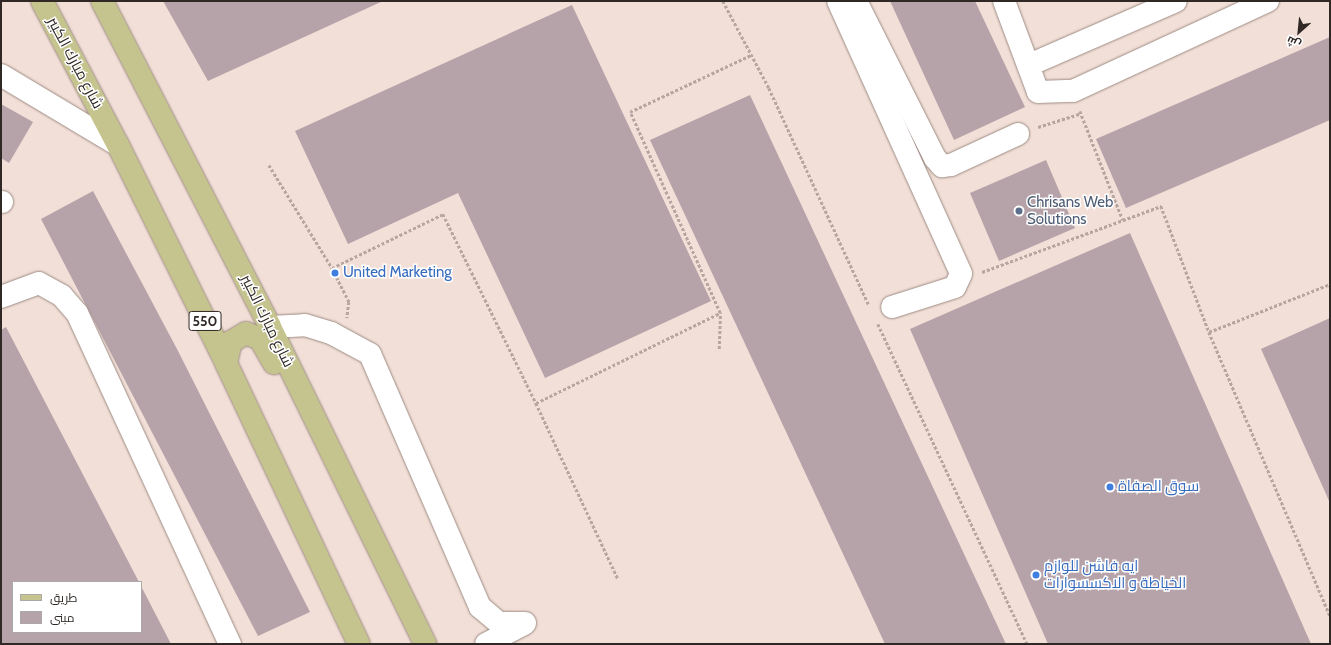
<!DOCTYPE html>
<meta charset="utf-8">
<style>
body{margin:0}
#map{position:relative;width:1331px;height:645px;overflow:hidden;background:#f2dfd7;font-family:Cabin,Cairo,sans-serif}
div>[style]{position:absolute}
.building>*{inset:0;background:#b6a3aa}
.path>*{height:2.5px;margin-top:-1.25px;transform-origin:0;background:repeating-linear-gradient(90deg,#b5a69f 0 3px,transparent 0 5px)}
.roads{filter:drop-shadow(0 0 1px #9d8c84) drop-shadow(0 0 1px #9d8c84)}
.minor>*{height:22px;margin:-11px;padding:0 11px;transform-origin:11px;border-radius:11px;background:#fff}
.major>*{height:22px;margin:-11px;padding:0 11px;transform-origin:11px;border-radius:11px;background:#c6c48e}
.dots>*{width:11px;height:11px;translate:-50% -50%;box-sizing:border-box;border:2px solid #fff;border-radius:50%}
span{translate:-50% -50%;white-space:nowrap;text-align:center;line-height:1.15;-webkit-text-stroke:3px #fff;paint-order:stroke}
.shield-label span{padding:1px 3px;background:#fff;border:1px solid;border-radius:3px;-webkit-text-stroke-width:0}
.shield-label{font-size:14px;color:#2f2824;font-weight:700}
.street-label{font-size:15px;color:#2f2824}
.service-label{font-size:15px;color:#4e5e75}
.left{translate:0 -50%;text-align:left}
.shop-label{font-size:15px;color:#366cbe}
.frame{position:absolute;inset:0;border:2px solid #2f2824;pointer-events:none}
.legend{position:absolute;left:12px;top:581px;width:130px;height:52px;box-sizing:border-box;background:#fff;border:1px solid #aca9a7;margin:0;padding:5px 7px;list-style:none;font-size:12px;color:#2f2824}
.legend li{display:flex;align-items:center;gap:8px;height:20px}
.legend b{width:20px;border:1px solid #aca9a7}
.north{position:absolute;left:1279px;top:12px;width:40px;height:40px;-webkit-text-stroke:3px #fff;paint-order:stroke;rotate:207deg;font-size:11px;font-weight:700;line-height:16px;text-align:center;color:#2f2824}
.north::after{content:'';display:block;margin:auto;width:14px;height:18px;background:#2f2824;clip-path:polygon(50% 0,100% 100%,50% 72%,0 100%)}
</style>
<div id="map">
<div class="building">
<i style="clip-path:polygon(163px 1px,383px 1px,208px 81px)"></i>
<i style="clip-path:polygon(890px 1px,975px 1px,1025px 107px,954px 140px)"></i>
<i style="clip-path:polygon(572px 5px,711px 301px,545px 378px,458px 193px,348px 244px,295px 131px)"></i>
<i style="clip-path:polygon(1330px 37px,1330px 120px,1126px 208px,1096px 139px)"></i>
<i style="clip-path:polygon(750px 95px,1006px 644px,885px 644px,650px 140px)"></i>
<i style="clip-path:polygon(1px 104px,33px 122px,9px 163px,1px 158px)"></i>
<i style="clip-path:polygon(1046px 160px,1075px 228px,999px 261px,970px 193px)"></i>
<i style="clip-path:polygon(93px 191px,177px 349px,310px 612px,258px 636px,41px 219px)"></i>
<i style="clip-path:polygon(1130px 233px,1311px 644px,1048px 644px,910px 329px)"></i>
<i style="clip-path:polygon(1330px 318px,1330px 503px,1261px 349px)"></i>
<i style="clip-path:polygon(6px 327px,139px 582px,13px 582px,13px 632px,141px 632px,141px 586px,171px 644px,1px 644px,1px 330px)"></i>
</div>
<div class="path">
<i style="left:723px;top:1px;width:98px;rotate:62.1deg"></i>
<i style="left:769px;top:88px;width:239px;rotate:65.3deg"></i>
<i style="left:1080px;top:111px;width:117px;rotate:68.5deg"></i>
<i style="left:1038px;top:127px;width:43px;rotate:-17.6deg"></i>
<i style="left:269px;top:165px;width:121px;rotate:58.5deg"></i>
<i style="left:332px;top:268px;width:38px;rotate:63deg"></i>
<i style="left:349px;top:302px;width:16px;rotate:97deg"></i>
<i style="left:332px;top:268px;width:123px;rotate:-25.9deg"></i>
<i style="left:443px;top:214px;width:211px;rotate:63.8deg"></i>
<i style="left:536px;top:403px;width:194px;rotate:65deg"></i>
<i style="left:982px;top:272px;width:191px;rotate:-20.2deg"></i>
<i style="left:1161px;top:206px;width:135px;rotate:69.1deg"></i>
<i style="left:1209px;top:332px;width:130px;rotate:-21.6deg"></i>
<i style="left:878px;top:324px;width:353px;rotate:65deg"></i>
<i style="left:1209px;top:332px;width:309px;rotate:66.9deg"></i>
<i style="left:719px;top:349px;width:36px;rotate:-88deg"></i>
<i style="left:720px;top:313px;width:220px;rotate:-114.1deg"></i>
<i style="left:630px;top:112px;width:134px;rotate:-25.2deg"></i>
<i style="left:536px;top:403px;width:205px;rotate:-26.1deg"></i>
</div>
<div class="roads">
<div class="minor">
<i style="left:838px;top:1px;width:299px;rotate:65.7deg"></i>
<i style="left:961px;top:274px;width:14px;rotate:115deg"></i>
<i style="left:955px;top:287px;width:66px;rotate:162.4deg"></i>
<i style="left:856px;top:1px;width:176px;rotate:63.3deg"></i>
<i style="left:935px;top:158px;width:11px;rotate:49deg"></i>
<i style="left:942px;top:166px;width:9px;rotate:-6deg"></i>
<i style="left:951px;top:165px;width:74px;rotate:-24.8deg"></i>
<i style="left:1004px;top:1px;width:97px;rotate:69.5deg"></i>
<i style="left:1038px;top:92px;width:35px;rotate:-2deg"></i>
<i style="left:1073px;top:91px;width:215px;rotate:-24.8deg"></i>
<i style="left:1029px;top:65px;width:160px;rotate:-23.5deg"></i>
<i style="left:1px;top:75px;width:136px;rotate:30.9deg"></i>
<i style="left:1px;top:202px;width:1px"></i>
<i style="left:1px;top:297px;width:40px;rotate:-20.2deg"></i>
<i style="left:39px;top:283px;width:26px;rotate:29deg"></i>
<i style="left:62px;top:296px;width:23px;rotate:49deg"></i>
<i style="left:77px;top:313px;width:365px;rotate:65.2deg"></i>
<i style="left:270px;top:327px;width:35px;rotate:-3deg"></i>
<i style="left:305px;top:325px;width:27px;rotate:17deg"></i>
<i style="left:331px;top:333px;width:44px;rotate:28.3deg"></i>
<i style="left:370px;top:354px;width:276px;rotate:66.5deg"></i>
<i style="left:480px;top:607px;width:25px;rotate:40deg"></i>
<i style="left:499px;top:623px;width:26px"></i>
<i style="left:486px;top:644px;width:43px;rotate:-27.8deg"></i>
</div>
<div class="major">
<i style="left:42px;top:1px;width:163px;rotate:62.2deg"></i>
<i style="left:118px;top:145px;width:243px;rotate:63.6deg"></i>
<i style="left:226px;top:363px;width:311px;rotate:64.7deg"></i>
<i style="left:102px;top:1px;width:367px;rotate:62.7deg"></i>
<i style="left:270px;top:327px;width:353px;rotate:63.9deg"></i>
<i style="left:226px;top:363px;width:22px;rotate:-77deg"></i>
<i style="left:231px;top:342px;width:17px;rotate:-31deg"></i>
<i style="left:246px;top:333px;width:15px;rotate:23deg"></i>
<i style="left:260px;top:339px;width:28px;rotate:60deg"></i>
</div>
</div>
<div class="dots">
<i style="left:1019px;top:211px;background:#5c6f8a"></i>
<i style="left:335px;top:273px;background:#3f7fe0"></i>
<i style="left:1110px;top:487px;background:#3f7fe0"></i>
<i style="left:1036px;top:575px;background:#3f7fe0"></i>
</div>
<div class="shield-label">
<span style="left:205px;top:321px">550</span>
</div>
<div class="street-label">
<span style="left:75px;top:63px;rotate:62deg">شارع مبارك الكبير</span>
<span style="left:267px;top:321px;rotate:64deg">شارع مبارك الكبير</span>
</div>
<div class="service-label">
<span class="left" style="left:1027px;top:211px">Chrisans Web<br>Solutions</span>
</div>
<div class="shop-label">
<span class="left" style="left:343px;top:273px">United Marketing</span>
<span class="left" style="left:1118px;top:487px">سوق الصفاة</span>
<span class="left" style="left:1044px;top:575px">ايه فاشن للوازم<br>الخياطة و الاكسسوارات</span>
</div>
<div class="frame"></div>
<ul class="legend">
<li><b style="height:5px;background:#c6c48e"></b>طريق</li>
<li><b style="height:11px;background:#b6a3aa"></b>مبنى</li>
</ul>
<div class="north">ش</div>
</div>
